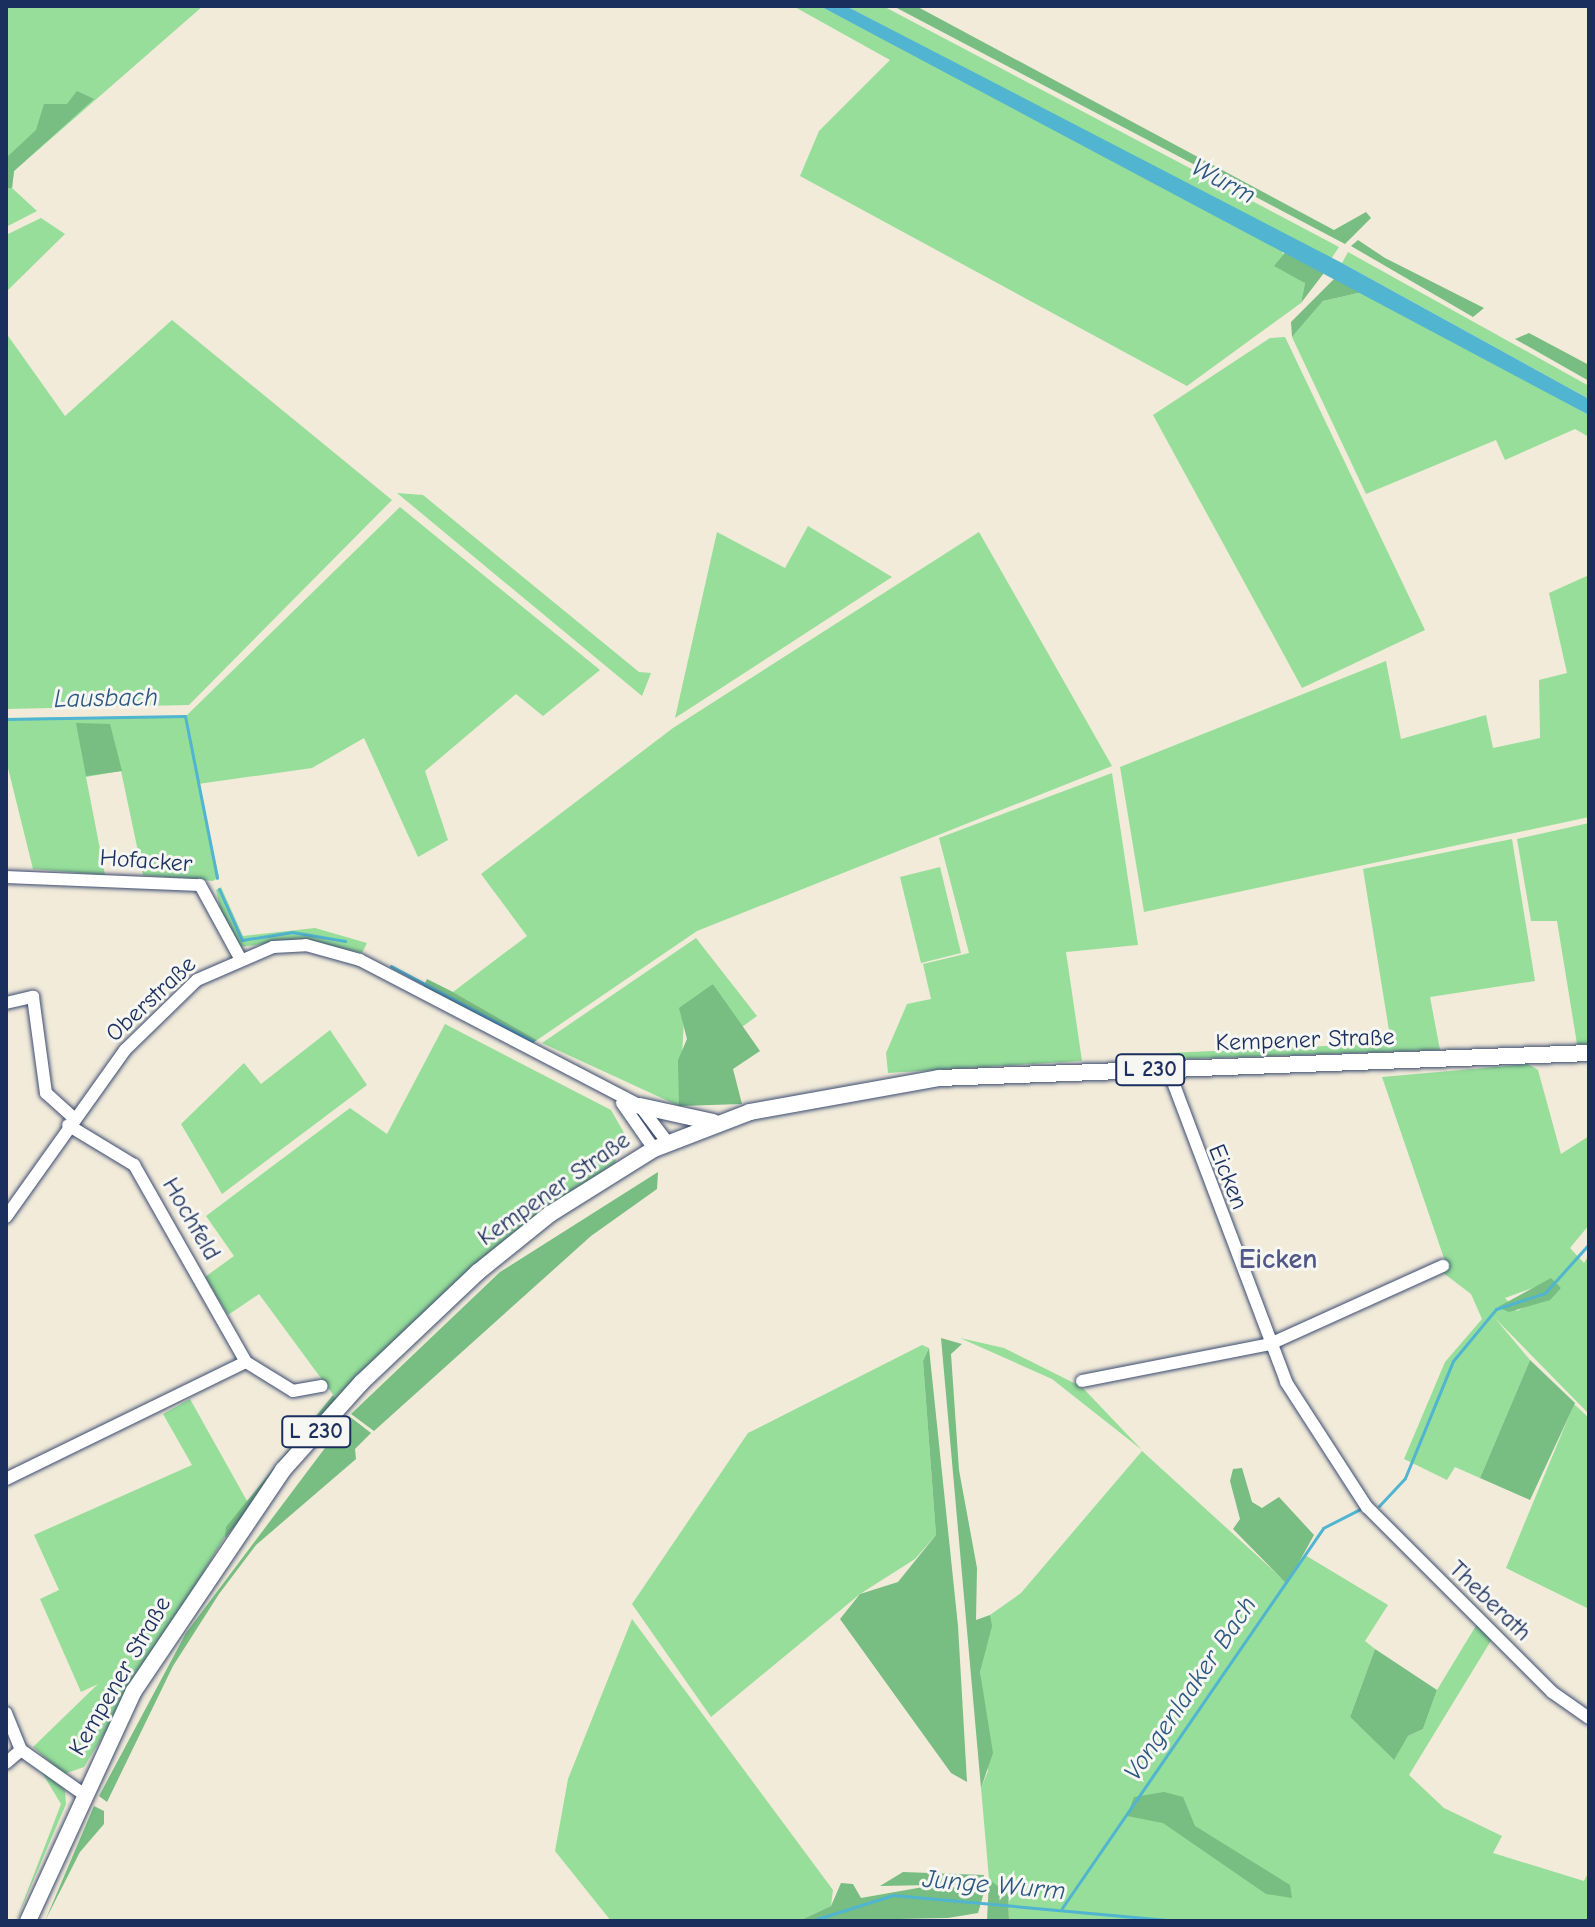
<!DOCTYPE html>
<meta charset="utf-8">
<style>
body{margin:0}
#map{position:relative;width:1595px;height:1927px;overflow:hidden;background:#f2ebda;font-family:"Comic Neue",sans-serif}
div>[style]{position:absolute}
.green>*{inset:0;background:#96de99}
.forest>*{inset:0;background:#78bd81}
.water>*{inset:0;background:#51b4d0}
.stream>*{height:3px;margin:-1.5px;padding:0 1.5px;transform-origin:1.5px;border-radius:1.5px;background:#51b4d0}
.roads{filter:drop-shadow(0 0 2px #3b4b71) drop-shadow(0 0 2px #3b4b71)}
.minor>*{height:12px;margin:-6px;padding:0 6px;transform-origin:6px;border-radius:6px;background:#fff}
.major>*{height:16px;margin:-8px;padding:0 8px;transform-origin:8px;border-radius:8px;background:#fff}
span{translate:-50% -50%;white-space:nowrap;text-align:center;line-height:1.15;-webkit-text-stroke:6px #f6f6f2;paint-order:stroke}
.shield-label span{padding:2px 6px;background:#f6f6f2;border:2px solid;border-radius:6px;-webkit-text-stroke-width:0}
.shield-label{font-size:22px;color:#1b2f5e;font-weight:700}
.street-label{font-size:24px;color:#1b2f5e}
.water-label{font-size:26px;color:#2b5780;font-style:italic}
.quarter-label{font-size:28px;color:#515888;font-weight:700}
.frame{position:absolute;inset:0;border:8px solid #1b2f5e;pointer-events:none}
</style>
<div id="map">
<div class="green">
<i style="clip-path:polygon(6px 6px,203px 6px,14px 171px,12px 188px,37px 211px,6px 227px)"></i>
<i style="clip-path:polygon(793px 6px,820px 6px,1288px 249px,1282px 252px,1305px 283px,1301px 303px,1187px 386px,800px 176px,819px 131px,890px 60px)"></i>
<i style="clip-path:polygon(846px 6px,883px 6px,1339px 247px,1331px 259px,1312px 251px)"></i>
<i style="clip-path:polygon(41px 218px,65px 234px,6px 292px,6px 235px)"></i>
<i style="clip-path:polygon(1348px 252px,1589px 386px,1589px 399px,1342px 263px)"></i>
<i style="clip-path:polygon(1367px 291px,1589px 415px,1589px 437px,1575px 429px,1505px 460px,1496px 440px,1366px 494px,1292px 337px,1323px 301px)"></i>
<i style="clip-path:polygon(172px 320px,392px 500px,189px 705px,6px 709px,6px 333px,65px 416px)"></i>
<i style="clip-path:polygon(1285px 337px,1425px 630px,1302px 688px,1153px 415px,1270px 338px)"></i>
<i style="clip-path:polygon(397px 493px,423px 495px,639px 672px,651px 673px,642px 696px)"></i>
<i style="clip-path:polygon(400px 507px,600px 670px,543px 716px,516px 694px,425px 771px,448px 840px,418px 857px,364px 738px,312px 768px,198px 784px,219px 877px,213px 881px,143px 875px,121px 771px,86px 777px,105px 875px,33px 869px,6px 760px,6px 718px,186px 716px)"></i>
<i style="clip-path:polygon(808px 526px,892px 577px,675px 718px,717px 532px,785px 568px)"></i>
<i style="clip-path:polygon(979px 532px,1112px 766px,697px 931px,537px 1040px,453px 992px,527px 936px,481px 874px,673px 728px)"></i>
<i style="clip-path:polygon(1589px 575px,1589px 817px,1144px 912px,1120px 767px,1386px 661px,1401px 739px,1486px 715px,1493px 748px,1540px 738px,1539px 680px,1567px 673px,1549px 593px)"></i>
<i style="clip-path:polygon(1112px 773px,1138px 945px,1066px 952px,1082px 1061px,888px 1073px,886px 1053px,907px 1004px,931px 999px,923px 964px,969px 953px,939px 838px)"></i>
<i style="clip-path:polygon(1589px 823px,1589px 1044px,1577px 1044px,1557px 921px,1531px 921px,1517px 839px)"></i>
<i style="clip-path:polygon(1512px 839px,1535px 981px,1430px 997px,1440px 1050px,1183px 1059px,1169px 1053px,1391px 1043px,1363px 869px)"></i>
<i style="clip-path:polygon(940px 867px,961px 953px,921px 963px,900px 877px)"></i>
<i style="clip-path:polygon(221px 887px,243px 936px,315px 928px,367px 943px,362px 953px,301px 939px,240px 947px,221px 912px,216px 890px)"></i>
<i style="clip-path:polygon(696px 938px,757px 1016px,742px 1027px,713px 984px,684px 1020px,679px 1106px,542px 1043px)"></i>
<i style="clip-path:polygon(445px 1024px,611px 1110px,627px 1138px,614px 1151px,616px 1162px,493px 1249px,337px 1400px,259px 1294px,228px 1315px,205px 1277px,234px 1256px,206px 1216px,350px 1108px,387px 1134px)"></i>
<i style="clip-path:polygon(330px 1030px,367px 1085px,222px 1194px,181px 1124px,244px 1063px,261px 1084px)"></i>
<i style="clip-path:polygon(evenodd,1528px 1064px,1538px 1070px,1561px 1154px,1589px 1136px,1589px 1225px,1570px 1248px,1584px 1263px,1589px 1255px,1589px 1414px,1494px 1317px,1530px 1360px,1480px 1478px,1455px 1467px,1447px 1480px,1404px 1459px,1445px 1362px,1482px 1319px,1471px 1294px,1442px 1272px,1447px 1267px,1382px 1077px,1528px 1064px,1543px 1284px,1561px 1288px,1517px 1311px,1505px 1298px,1543px 1284px)"></i>
<i style="clip-path:polygon(960px 1338px,1004px 1348px,1082px 1387px,1142px 1450px,1052px 1379px)"></i>
<i style="clip-path:polygon(922px 1345px,929px 1348px,923px 1361px,936px 1535px,915px 1559px,860px 1594px,711px 1717px,632px 1604px,748px 1433px)"></i>
<i style="clip-path:polygon(190px 1399px,247px 1501px,84px 1767px,64px 1774px,33px 1747px,98px 1684px,81px 1692px,40px 1599px,59px 1590px,34px 1535px,192px 1465px,163px 1414px)"></i>
<i style="clip-path:polygon(1574px 1404px,1589px 1418px,1589px 1609px,1506px 1568px)"></i>
<i style="clip-path:polygon(1142px 1451px,1287px 1583px,1305px 1555px,1388px 1605px,1365px 1641px,1375px 1649px,1350px 1717px,1393px 1759px,1408px 1736px,1423px 1729px,1437px 1690px,1477px 1624px,1492px 1639px,1409px 1775px,1444px 1808px,1502px 1836px,1493px 1853px,1584px 1881px,1589px 1871px,1589px 1921px,1009px 1921px,1008px 1894px,989px 1879px,981px 1788px,988px 1771px,980px 1672px,990px 1615px,1021px 1593px)"></i>
<i style="clip-path:polygon(632px 1619px,833px 1890px,831px 1906px,799px 1921px,611px 1921px,555px 1851px,568px 1779px)"></i>
<i style="clip-path:polygon(41px 1771px,65px 1790px,66px 1804px,16px 1921px,61px 1804px)"></i>
</div>
<div class="forest">
<i style="clip-path:polygon(893px 6px,916px 6px,1334px 230px,1366px 212px,1371px 218px,1345px 244px)"></i>
<i style="clip-path:polygon(77px 91px,94px 99px,14px 171px,12px 188px,6px 188px,6px 158px,36px 130px,44px 104px,67px 104px)"></i>
<i style="clip-path:polygon(1358px 240px,1385px 258px,1484px 308px,1473px 317px,1351px 246px)"></i>
<i style="clip-path:polygon(1288px 249px,1327px 269px,1301px 303px,1305px 283px,1274px 266px)"></i>
<i style="clip-path:polygon(1338px 275px,1367px 291px,1323px 301px,1292px 337px,1291px 322px)"></i>
<i style="clip-path:polygon(1529px 333px,1589px 365px,1589px 381px,1515px 339px)"></i>
<i style="clip-path:polygon(76px 723px,110px 724px,122px 771px,86px 776px)"></i>
<i style="clip-path:polygon(427px 979px,453px 992px,537px 1040px,531px 1045px,423px 987px)"></i>
<i style="clip-path:polygon(713px 984px,760px 1051px,733px 1069px,742px 1104px,679px 1106px,678px 1060px,687px 1039px,679px 1008px)"></i>
<i style="clip-path:polygon(658px 1172px,657px 1189px,591px 1236px,374px 1431px,351px 1414px,500px 1272px)"></i>
<i style="clip-path:polygon(1551px 1278px,1561px 1288px,1550px 1300px,1509px 1312px,1498px 1307px)"></i>
<i style="clip-path:polygon(941px 1338px,962px 1344px,951px 1354px,959px 1470px,977px 1568px,976px 1620px,990px 1615px,992px 1626px,980px 1672px,993px 1753px,981px 1788px)"></i>
<i style="clip-path:polygon(929px 1348px,958px 1626px,967px 1782px,951px 1773px,840px 1619px,860px 1594px,898px 1582px,936px 1535px,923px 1361px)"></i>
<i style="clip-path:polygon(1530px 1360px,1575px 1403px,1530px 1500px,1480px 1478px)"></i>
<i style="clip-path:polygon(333px 1395px,337px 1400px,225px 1538px,226px 1527px)"></i>
<i style="clip-path:polygon(349px 1416px,371px 1433px,355px 1449px,356px 1459px,256px 1545px,219px 1594px,173px 1666px,107px 1802px,99px 1796px,186px 1633px)"></i>
<i style="clip-path:polygon(1242px 1468px,1252px 1502px,1262px 1508px,1279px 1497px,1314px 1535px,1287px 1584px,1233px 1529px,1240px 1519px,1230px 1481px,1233px 1469px)"></i>
<i style="clip-path:polygon(1375px 1649px,1437px 1690px,1423px 1729px,1408px 1736px,1394px 1760px,1350px 1717px)"></i>
<i style="clip-path:polygon(1164px 1792px,1183px 1797px,1195px 1826px,1290px 1885px,1292px 1898px,1266px 1894px,1163px 1823px,1127px 1816px,1134px 1797px)"></i>
<i style="clip-path:polygon(94px 1806px,104px 1811px,104px 1824px,80px 1852px,45px 1921px)"></i>
<i style="clip-path:polygon(903px 1872px,984px 1875px,984px 1884px,880px 1886px)"></i>
<i style="clip-path:polygon(989px 1879px,1008px 1894px,1009px 1921px,987px 1921px)"></i>
<i style="clip-path:polygon(841px 1883px,853px 1884px,861px 1898px,929px 1886px,985px 1889px,978px 1913px,948px 1918px,799px 1921px,831px 1906px)"></i>
</div>
<div class="water">
<i style="clip-path:polygon(820px 6px,846px 6px,1342px 263px,1589px 399px,1589px 415px)"></i>
</div>
<div class="stream">
<i style="left:6px;top:719px;width:179px;rotate:-1deg"></i>
<i style="left:185px;top:716px;width:165px;rotate:78.8deg"></i>
<i style="left:219px;top:889px;width:56px;rotate:65.7deg"></i>
<i style="left:242px;top:940px;width:51px;rotate:-9.1deg"></i>
<i style="left:292px;top:932px;width:54px;rotate:9.6deg"></i>
<i style="left:391px;top:966px;width:160px;rotate:28deg"></i>
<i style="left:1379px;top:1506px;width:38px;rotate:-47deg"></i>
<i style="left:1405px;top:1478px;width:126px;rotate:-67.7deg"></i>
<i style="left:1453px;top:1361px;width:67px;rotate:-50.4deg"></i>
<i style="left:1496px;top:1309px;width:52px;rotate:-18.1deg"></i>
<i style="left:1545px;top:1293px;width:66px;rotate:-48.1deg"></i>
<i style="left:1062px;top:1908px;width:461px;rotate:-55.5deg"></i>
<i style="left:1323px;top:1528px;width:46px;rotate:-27.1deg"></i>
<i style="left:811px;top:1921px;width:86px;rotate:-17.6deg"></i>
<i style="left:893px;top:1895px;width:286px;rotate:5.2deg"></i>
</div>
<div class="roads">
<div class="minor">
<i style="left:6px;top:877px;width:194px;rotate:2.4deg"></i>
<i style="left:200px;top:885px;width:83px;rotate:61.3deg"></i>
<i style="left:6px;top:1003px;width:28px;rotate:-13deg"></i>
<i style="left:33px;top:997px;width:97px;rotate:82.3deg"></i>
<i style="left:46px;top:1093px;width:36px;rotate:42deg"></i>
<i style="left:1168px;top:1069px;width:335px;rotate:69.3deg"></i>
<i style="left:1286px;top:1382px;width:149px;rotate:57.1deg"></i>
<i style="left:1367px;top:1507px;width:262px;rotate:45deg"></i>
<i style="left:1552px;top:1692px;width:45px;rotate:35.1deg"></i>
<i style="left:622px;top:1103px;width:56px;rotate:55.2deg"></i>
<i style="left:6px;top:1217px;width:205px;rotate:-54.5deg"></i>
<i style="left:125px;top:1050px;width:100px;rotate:-44.2deg"></i>
<i style="left:197px;top:980px;width:83px;rotate:-23.5deg"></i>
<i style="left:273px;top:947px;width:33px;rotate:-3deg"></i>
<i style="left:306px;top:945px;width:56px;rotate:15.5deg"></i>
<i style="left:360px;top:960px;width:316px;rotate:27.5deg"></i>
<i style="left:640px;top:1106px;width:46px;rotate:52.9deg"></i>
<i style="left:246px;top:1362px;width:55px;rotate:31.7deg"></i>
<i style="left:293px;top:1391px;width:29px;rotate:-10deg"></i>
<i style="left:1082px;top:1381px;width:192px;rotate:-11.1deg"></i>
<i style="left:1270px;top:1344px;width:190px;rotate:-24.3deg"></i>
<i style="left:6px;top:1479px;width:267px;rotate:-26deg"></i>
<i style="left:246px;top:1362px;width:227px;rotate:-119.6deg"></i>
<i style="left:134px;top:1165px;width:77px;rotate:-148.8deg"></i>
<i style="left:6px;top:1713px;width:40px;rotate:68deg"></i>
<i style="left:21px;top:1750px;width:75px;rotate:35.2deg"></i>
<i style="left:6px;top:1763px;width:20px;rotate:-41deg"></i>
</div>
<div class="major">
<i style="left:640px;top:1106px;width:75px;rotate:12.4deg"></i>
<i style="left:28px;top:1921px;width:253px;rotate:-65.3deg"></i>
<i style="left:134px;top:1691px;width:267px;rotate:-56deg"></i>
<i style="left:283px;top:1470px;width:118px;rotate:-48.1deg"></i>
<i style="left:362px;top:1382px;width:160px;rotate:-43.5deg"></i>
<i style="left:478px;top:1272px;width:92px;rotate:-38.9deg"></i>
<i style="left:550px;top:1214px;width:123px;rotate:-32deg"></i>
<i style="left:654px;top:1149px;width:103px;rotate:-21.1deg"></i>
<i style="left:750px;top:1112px;width:192px;rotate:-10.2deg"></i>
<i style="left:939px;top:1078px;width:650px;rotate:-2.2deg"></i>
</div>
</div>
<div class="shield-label">
<span style="left:1150px;top:1070px">L 230</span>
<span style="left:316px;top:1432px">L 230</span>
</div>
<div class="street-label">
<span style="left:146px;top:861px;rotate:4deg">Hofacker</span>
<span style="left:151px;top:999px;rotate:-43deg">Oberstraße</span>
<span style="left:1305px;top:1040px;rotate:-2deg">Kempener Straße</span>
<span style="left:1228px;top:1177px;rotate:68deg">Eicken</span>
<span style="left:554px;top:1189px;rotate:-35deg">Kempener Straße</span>
<span style="left:191px;top:1219px;rotate:60deg">Hochfeld</span>
<span style="left:1490px;top:1601px;rotate:44deg">Theberath</span>
<span style="left:120px;top:1676px;rotate:-60deg">Kempener Straße</span>
</div>
<div class="water-label">
<span style="left:1223px;top:182px;rotate:28deg">Wurm</span>
<span style="left:106px;top:699px;rotate:-1deg">Lausbach</span>
<span style="left:1191px;top:1689px;rotate:-56deg">Vongenlaaker Bach</span>
<span style="left:994px;top:1886px;rotate:5deg">Junge Wurm</span>
</div>
<div class="quarter-label">
<span style="left:1278px;top:1259px">Eicken</span>
</div>
<div class="frame"></div>
</div>
